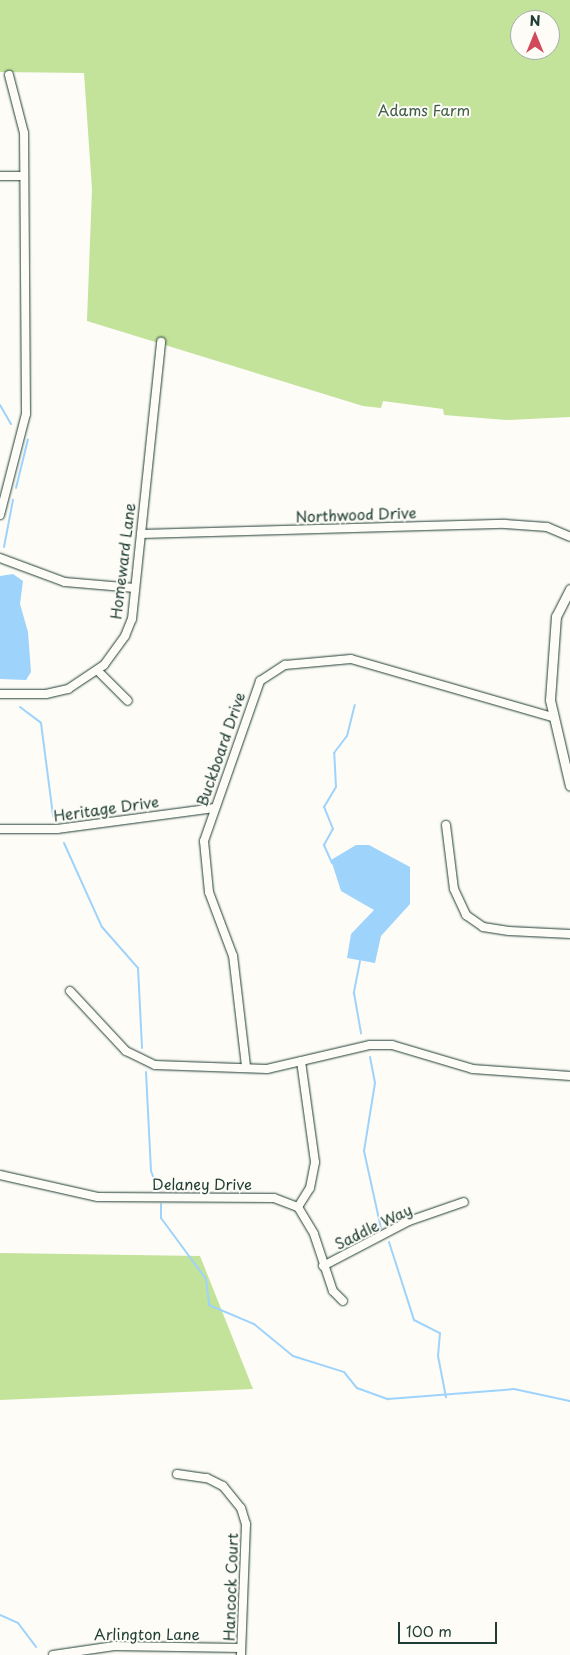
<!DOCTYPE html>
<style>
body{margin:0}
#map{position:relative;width:570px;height:1655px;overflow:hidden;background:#fdfcf7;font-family:"Playpen Sans",sans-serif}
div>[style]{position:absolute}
.green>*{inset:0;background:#c3e29a}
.water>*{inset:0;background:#9ed3fc}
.stream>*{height:2px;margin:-1px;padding:0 1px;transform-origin:1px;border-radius:1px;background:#9ed3fc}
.roads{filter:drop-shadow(0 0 1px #1f3d34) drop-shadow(0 0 1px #1f3d34)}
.minor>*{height:8px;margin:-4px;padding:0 4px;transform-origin:4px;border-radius:4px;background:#fdfcf7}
.tertiary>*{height:9px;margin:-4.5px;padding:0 4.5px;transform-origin:4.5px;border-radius:4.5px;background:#fdfcf7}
span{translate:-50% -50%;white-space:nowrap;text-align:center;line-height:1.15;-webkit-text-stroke:4px #fdfcf7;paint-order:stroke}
.park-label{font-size:15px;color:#405e48}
.street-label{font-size:15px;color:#1f3d34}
.north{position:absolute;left:510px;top:10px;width:50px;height:50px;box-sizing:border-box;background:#fdfcf7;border:1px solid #a4b0a9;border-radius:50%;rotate:0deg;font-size:14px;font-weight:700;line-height:20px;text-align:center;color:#1f3d34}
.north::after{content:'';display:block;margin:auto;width:18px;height:22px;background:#d1495b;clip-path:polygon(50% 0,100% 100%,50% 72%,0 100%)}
.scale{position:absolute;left:398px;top:1622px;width:99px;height:22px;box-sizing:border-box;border:2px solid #1f3d34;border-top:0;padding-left:6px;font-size:15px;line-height:18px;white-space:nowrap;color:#1f3d34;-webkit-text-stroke:4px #fdfcf7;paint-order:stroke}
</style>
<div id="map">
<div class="green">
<i style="clip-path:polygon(evenodd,0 0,570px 0,570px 417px,506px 420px,444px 415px,443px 409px,383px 401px,381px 408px,363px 406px,87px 321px,92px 189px,84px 73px,0 72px,0 0,520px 20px,550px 20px,550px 50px,520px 50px,520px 20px)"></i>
<i style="clip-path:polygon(0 1253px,200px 1256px,253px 1389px,0 1400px)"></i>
</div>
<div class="water">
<i style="clip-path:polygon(13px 574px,23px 581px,20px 604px,28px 632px,31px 672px,26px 680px,0 679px,0 576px)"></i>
<i style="clip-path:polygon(356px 845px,369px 845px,410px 867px,410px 904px,381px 936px,375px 963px,347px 958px,351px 934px,374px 910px,341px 891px,331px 860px)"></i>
</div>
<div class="stream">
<i style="left:0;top:405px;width:22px;rotate:60deg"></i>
<i style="left:16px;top:488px;width:50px;rotate:-76.2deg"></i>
<i style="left:4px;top:547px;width:48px;rotate:-79.2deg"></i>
<i style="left:20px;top:707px;width:26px;rotate:37deg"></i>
<i style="left:41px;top:723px;width:94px;rotate:82.6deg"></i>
<i style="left:64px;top:843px;width:92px;rotate:65.7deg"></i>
<i style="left:102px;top:927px;width:55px;rotate:48.7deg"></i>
<i style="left:138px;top:968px;width:80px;rotate:87.1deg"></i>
<i style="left:332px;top:863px;width:20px;rotate:-114deg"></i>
<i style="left:324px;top:845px;width:18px;rotate:-61deg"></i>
<i style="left:333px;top:829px;width:24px;rotate:-112deg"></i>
<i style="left:324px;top:807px;width:23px;rotate:-59deg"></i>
<i style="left:336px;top:787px;width:34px;rotate:-93deg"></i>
<i style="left:334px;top:753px;width:21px;rotate:-53deg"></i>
<i style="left:347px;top:736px;width:32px;rotate:-76deg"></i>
<i style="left:360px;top:961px;width:33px;rotate:101deg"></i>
<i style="left:354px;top:993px;width:41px;rotate:80.1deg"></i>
<i style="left:370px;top:1057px;width:26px;rotate:79deg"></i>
<i style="left:375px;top:1083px;width:69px;rotate:99.2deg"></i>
<i style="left:364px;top:1151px;width:79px;rotate:77.6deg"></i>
<i style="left:146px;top:1072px;width:99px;rotate:87.1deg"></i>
<i style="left:151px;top:1171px;width:19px;rotate:69deg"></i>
<i style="left:161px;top:1204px;width:14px;rotate:90deg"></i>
<i style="left:161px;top:1218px;width:76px;rotate:53.6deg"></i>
<i style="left:206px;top:1279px;width:26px;rotate:83deg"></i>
<i style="left:209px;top:1305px;width:49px;rotate:22.9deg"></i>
<i style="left:254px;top:1324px;width:50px;rotate:39.4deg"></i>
<i style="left:293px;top:1356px;width:53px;rotate:17.4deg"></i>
<i style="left:344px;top:1372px;width:21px;rotate:51deg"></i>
<i style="left:357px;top:1388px;width:33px;rotate:20deg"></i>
<i style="left:388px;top:1399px;width:126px;rotate:-4.5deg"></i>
<i style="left:514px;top:1389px;width:57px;rotate:12.1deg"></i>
<i style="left:389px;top:1242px;width:82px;rotate:72.2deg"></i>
<i style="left:414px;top:1320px;width:29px;rotate:27deg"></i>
<i style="left:440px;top:1333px;width:23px;rotate:95deg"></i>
<i style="left:438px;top:1356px;width:42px;rotate:79deg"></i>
<i style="left:0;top:1615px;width:20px;rotate:24deg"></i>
<i style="left:18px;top:1623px;width:30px;rotate:53deg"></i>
</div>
<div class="roads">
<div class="minor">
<i style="left:0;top:176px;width:22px"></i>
<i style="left:0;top:515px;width:104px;rotate:-75.6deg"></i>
<i style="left:26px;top:414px;width:281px;rotate:-90.4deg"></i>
<i style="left:24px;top:133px;width:60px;rotate:-104.5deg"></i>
<i style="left:141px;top:534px;width:364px;rotate:-1.6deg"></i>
<i style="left:505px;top:524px;width:42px;rotate:4.1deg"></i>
<i style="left:547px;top:527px;width:25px;rotate:23deg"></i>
<i style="left:0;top:558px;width:69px;rotate:20.3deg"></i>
<i style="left:65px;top:582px;width:70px;rotate:4.9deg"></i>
<i style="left:98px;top:671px;width:42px;rotate:45deg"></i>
<i style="left:0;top:694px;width:46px"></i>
<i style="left:46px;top:694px;width:23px;rotate:-13deg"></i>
<i style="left:68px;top:689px;width:43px;rotate:-33.7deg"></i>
<i style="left:104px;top:665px;width:36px;rotate:-54deg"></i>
<i style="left:125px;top:636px;width:18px;rotate:-68deg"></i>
<i style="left:132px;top:619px;width:279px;rotate:-84deg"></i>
<i style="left:446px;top:825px;width:64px;rotate:82.9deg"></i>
<i style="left:454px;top:889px;width:29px;rotate:65deg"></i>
<i style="left:466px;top:915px;width:21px;rotate:35deg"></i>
<i style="left:483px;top:927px;width:26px;rotate:9deg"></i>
<i style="left:509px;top:931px;width:61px;rotate:2.8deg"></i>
<i style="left:0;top:829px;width:57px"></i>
<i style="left:57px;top:829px;width:159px;rotate:-7.6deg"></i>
<i style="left:70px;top:991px;width:82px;rotate:47deg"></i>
<i style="left:126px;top:1051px;width:32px;rotate:26deg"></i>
<i style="left:155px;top:1065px;width:112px;rotate:2deg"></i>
<i style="left:267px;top:1069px;width:106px;rotate:-13.1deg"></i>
<i style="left:370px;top:1045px;width:22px"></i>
<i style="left:392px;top:1045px;width:84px;rotate:16.5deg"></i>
<i style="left:473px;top:1069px;width:97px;rotate:4.1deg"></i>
<i style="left:246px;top:1066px;width:111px;rotate:-96.7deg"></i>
<i style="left:233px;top:956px;width:68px;rotate:-110.6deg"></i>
<i style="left:209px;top:892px;width:51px;rotate:-95.6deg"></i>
<i style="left:204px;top:841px;width:170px;rotate:-70.7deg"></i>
<i style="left:260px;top:681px;width:30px;rotate:-33deg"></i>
<i style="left:285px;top:665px;width:66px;rotate:-5.2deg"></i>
<i style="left:351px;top:659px;width:209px;rotate:16.1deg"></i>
<i style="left:0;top:1175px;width:100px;rotate:12.7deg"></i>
<i style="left:98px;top:1197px;width:176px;rotate:0.3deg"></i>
<i style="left:274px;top:1198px;width:26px;rotate:21deg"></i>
<i style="left:298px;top:1207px;width:31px;rotate:59deg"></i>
<i style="left:314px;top:1234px;width:60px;rotate:71.6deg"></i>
<i style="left:333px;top:1291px;width:14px;rotate:45deg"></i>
<i style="left:298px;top:1207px;width:22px;rotate:-58deg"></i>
<i style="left:310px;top:1188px;width:26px;rotate:-79deg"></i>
<i style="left:315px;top:1162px;width:102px;rotate:-97.9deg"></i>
<i style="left:323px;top:1266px;width:97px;rotate:-27.6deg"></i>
<i style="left:409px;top:1221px;width:58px;rotate:-19.1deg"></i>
<i style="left:177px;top:1474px;width:30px;rotate:8deg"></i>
<i style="left:207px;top:1478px;width:18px;rotate:27deg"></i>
<i style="left:223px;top:1486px;width:28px;rotate:51deg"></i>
<i style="left:241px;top:1508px;width:17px;rotate:73deg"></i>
<i style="left:246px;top:1524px;width:131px;rotate:92.2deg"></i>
<i style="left:53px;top:1655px;width:62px;rotate:-8.4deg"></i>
<i style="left:114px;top:1646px;width:127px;rotate:0.9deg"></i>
</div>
<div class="tertiary">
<i style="left:570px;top:589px;width:30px;rotate:117deg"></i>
<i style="left:556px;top:616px;width:84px;rotate:94.1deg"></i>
<i style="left:550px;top:700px;width:88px;rotate:76.9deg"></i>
</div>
</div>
<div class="park-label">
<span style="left:424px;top:110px">Adams Farm</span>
</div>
<div class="street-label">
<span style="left:356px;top:514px;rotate:-2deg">Northwood Drive</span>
<span style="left:122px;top:561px;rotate:-83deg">Homeward Lane</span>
<span style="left:220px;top:749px;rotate:-71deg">Buckboard Drive</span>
<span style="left:106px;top:808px;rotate:-8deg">Heritage Drive</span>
<span style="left:202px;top:1184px">Delaney Drive</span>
<span style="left:373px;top:1226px;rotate:-26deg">Saddle Way</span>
<span style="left:230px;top:1587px;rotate:-88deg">Hancock Court</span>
<span style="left:147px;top:1634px">Arlington Lane</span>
</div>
<div class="north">N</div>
<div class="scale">100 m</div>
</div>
